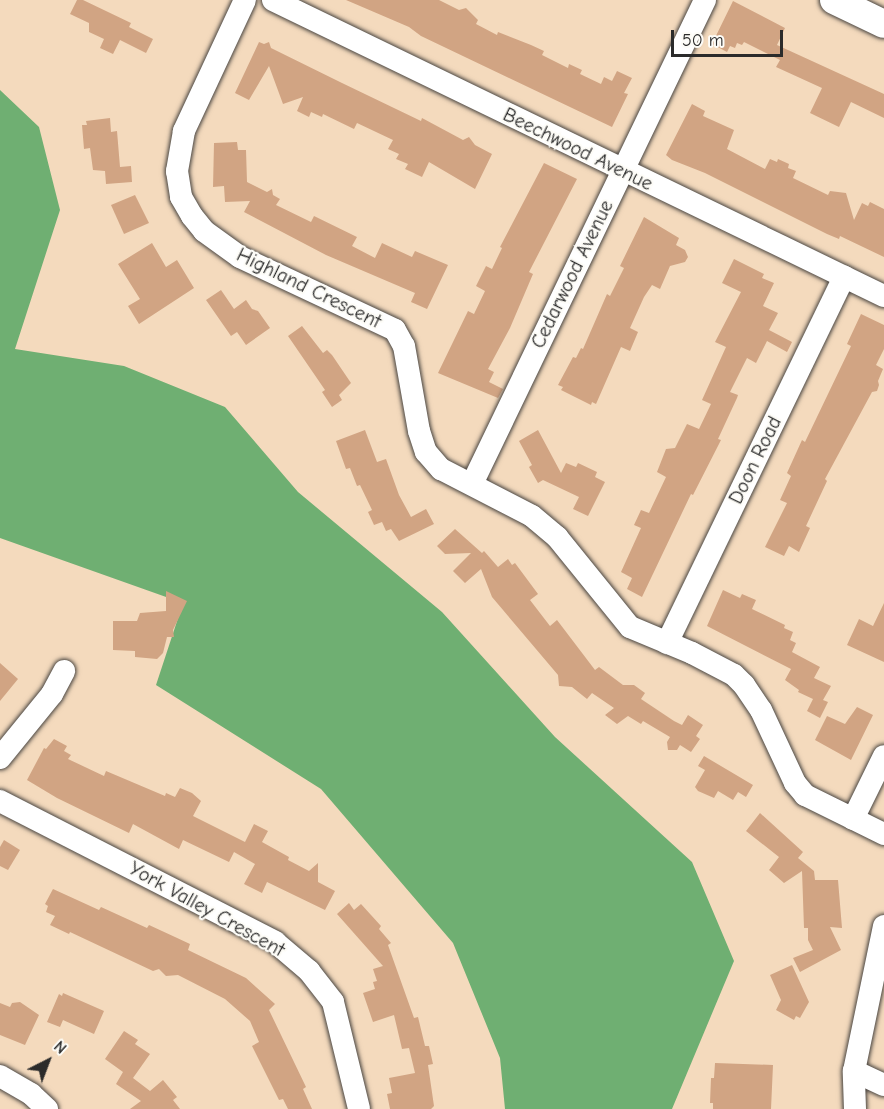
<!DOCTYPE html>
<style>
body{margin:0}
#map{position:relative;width:884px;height:1109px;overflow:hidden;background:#f4dabd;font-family:"Comic Neue",sans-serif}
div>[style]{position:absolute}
.forest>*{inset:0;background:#6faf72}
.building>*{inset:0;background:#d1a483}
.roads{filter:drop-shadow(0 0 2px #494541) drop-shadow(0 0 2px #494541)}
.minor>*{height:22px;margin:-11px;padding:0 11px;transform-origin:11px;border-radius:11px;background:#fff}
.major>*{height:28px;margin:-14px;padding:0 14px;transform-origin:14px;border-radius:14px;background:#fff}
span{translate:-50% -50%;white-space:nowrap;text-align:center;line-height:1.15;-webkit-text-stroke:4.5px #fdfcf7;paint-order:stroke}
.street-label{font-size:20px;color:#2b2b2b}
.north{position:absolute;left:18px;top:1031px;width:60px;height:60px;-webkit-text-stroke:4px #fdfcf7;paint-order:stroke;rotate:42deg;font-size:16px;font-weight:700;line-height:24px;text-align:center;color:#2b2b2b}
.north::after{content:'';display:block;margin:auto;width:21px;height:27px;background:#2b2b2b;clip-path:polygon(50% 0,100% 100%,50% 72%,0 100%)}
.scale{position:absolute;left:671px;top:30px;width:112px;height:27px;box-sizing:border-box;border:3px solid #2b2b2b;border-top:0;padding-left:8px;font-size:18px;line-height:21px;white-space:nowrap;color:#2b2b2b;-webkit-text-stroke:4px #fdfcf7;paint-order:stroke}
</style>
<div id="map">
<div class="forest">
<i style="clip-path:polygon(0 90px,39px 127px,60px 210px,15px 349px,124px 366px,225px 407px,298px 492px,442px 612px,555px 737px,692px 862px,734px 961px,672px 1109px,505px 1109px,500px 1058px,453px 943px,321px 789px,156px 685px,183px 603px,0 538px)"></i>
</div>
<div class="building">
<i style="clip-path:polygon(77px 0,83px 0,131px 23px,129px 27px,153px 39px,146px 53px,120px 40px,113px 54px,100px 48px,104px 39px,89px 32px,89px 23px,70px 14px)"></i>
<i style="clip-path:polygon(346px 0,439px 0,459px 10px,466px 8px,478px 20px,476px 24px,497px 35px,498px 32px,531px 45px,544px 51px,542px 55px,568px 68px,569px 64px,582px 70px,580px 74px,601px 84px,604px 77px,612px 81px,617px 71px,632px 78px,624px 93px,628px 94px,612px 127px,421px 36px,409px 27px)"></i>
<i style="clip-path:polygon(733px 1px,785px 28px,777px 45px,884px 94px,884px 118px,851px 102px,839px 127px,810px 113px,822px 88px,776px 67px,780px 60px,744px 42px,742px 45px,737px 43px,735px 48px,730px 46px,727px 52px,712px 44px)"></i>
<i style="clip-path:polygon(259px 42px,264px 44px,269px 42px,271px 48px,342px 83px,421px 121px,422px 118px,463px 140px,469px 137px,475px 145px,492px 154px,475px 189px,429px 162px,422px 177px,405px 169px,408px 164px,396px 159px,399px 154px,388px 149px,393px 140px,357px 123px,354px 129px,323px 114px,322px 117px,311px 112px,309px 117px,297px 111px,303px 97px,283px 104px,269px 66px,249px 100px,235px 93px)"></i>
<i style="clip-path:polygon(692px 104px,705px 111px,703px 116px,734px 130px,727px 149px,765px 169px,770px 159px,777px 162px,778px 159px,789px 164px,788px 168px,796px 171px,793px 178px,828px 195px,830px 191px,846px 193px,854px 220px,862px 203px,868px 206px,870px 202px,884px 209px,884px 257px,840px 236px,839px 239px,827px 234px,705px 173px,672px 160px,666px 155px)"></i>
<i style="clip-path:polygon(110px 118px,111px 132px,117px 131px,120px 167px,131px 166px,132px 182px,106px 184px,105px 171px,93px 170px,90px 148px,84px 149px,82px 125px,87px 125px,86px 121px)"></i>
<i style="clip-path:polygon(237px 142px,238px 150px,246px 150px,247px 182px,267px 192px,272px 189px,273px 195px,280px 199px,276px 205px,311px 222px,314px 216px,357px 237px,352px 246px,375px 258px,382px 243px,412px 257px,415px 251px,448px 265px,427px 309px,411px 302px,415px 293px,326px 255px,244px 212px,250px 201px,225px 202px,224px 186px,213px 187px,214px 143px)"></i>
<i style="clip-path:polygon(544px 163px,577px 179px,529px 272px,533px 274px,510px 328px,488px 369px,494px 372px,489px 382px,503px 389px,498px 398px,438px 373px,468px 311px,474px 314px,485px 291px,476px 286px,486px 266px,492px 269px,502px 248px,500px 247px)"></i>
<i style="clip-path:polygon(135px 195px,149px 223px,124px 234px,111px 205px)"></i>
<i style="clip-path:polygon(644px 217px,679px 238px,676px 245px,685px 250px,688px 257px,685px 262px,670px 266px,660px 289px,652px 285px,644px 297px,630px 328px,638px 332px,630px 351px,621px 347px,596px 404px,592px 402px,591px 405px,561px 390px,563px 387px,558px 385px,573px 357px,576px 358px,581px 348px,583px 349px,607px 294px,610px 296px,624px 268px,620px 266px)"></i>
<i style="clip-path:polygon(152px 243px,166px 267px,177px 260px,194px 288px,139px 324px,128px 306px,140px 299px,118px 264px)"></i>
<i style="clip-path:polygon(734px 259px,764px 274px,762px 278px,774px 283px,763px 306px,778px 313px,769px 330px,792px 342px,787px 352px,767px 341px,756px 363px,747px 358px,730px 392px,738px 395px,737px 398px,718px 439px,721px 440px,693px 495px,691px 494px,642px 597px,627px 589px,632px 578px,621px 572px,641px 528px,634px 525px,641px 510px,649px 513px,666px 477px,657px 472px,666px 449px,675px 448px,687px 424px,699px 429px,711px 404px,702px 400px,726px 347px,715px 342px,741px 292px,722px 283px)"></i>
<i style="clip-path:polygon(221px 290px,234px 309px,246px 300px,252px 309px,258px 311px,270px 328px,246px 345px,237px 332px,231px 336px,206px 300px)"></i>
<i style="clip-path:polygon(861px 314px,884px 325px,884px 349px,876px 365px,883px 369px,878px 381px,879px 385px,877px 391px,872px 392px,825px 479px,827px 481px,806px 526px,810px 528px,799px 552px,789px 546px,784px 556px,765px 547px,787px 503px,780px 500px,791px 476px,787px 473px,802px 440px,805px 442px,851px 346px,847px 344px)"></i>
<i style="clip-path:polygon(302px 326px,323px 353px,327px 350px,332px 355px,351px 383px,339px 395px,342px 400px,332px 407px,322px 392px,325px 390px,288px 336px)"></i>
<i style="clip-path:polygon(365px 430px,377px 462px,386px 459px,399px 495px,411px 517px,426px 509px,434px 524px,399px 541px,391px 529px,386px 531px,382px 522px,374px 525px,368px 512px,372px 510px,360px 485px,357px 486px,350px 468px,346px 469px,336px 441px)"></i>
<i style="clip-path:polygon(538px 430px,561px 473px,566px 463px,576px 467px,578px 463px,597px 472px,595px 477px,605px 482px,588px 516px,573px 509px,579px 497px,543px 480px,538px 483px,529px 467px,532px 465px,519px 441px)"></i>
<i style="clip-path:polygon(455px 529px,482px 553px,484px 551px,498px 567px,508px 559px,512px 565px,515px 563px,538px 594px,530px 600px,550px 626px,557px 620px,595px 670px,599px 667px,623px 685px,634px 685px,645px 693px,641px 699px,674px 721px,682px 725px,688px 715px,703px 725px,696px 736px,700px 739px,691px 752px,680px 745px,677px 750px,668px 750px,667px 742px,670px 737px,643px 721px,641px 724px,628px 716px,617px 724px,605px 715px,614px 708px,592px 693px,587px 699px,572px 687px,559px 686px,558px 675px,492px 597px,481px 569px,465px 583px,453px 571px,471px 553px,445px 554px,437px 546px)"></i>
<i style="clip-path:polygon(723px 590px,740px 598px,742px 594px,756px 600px,752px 609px,785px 625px,784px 628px,793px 632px,790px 640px,796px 643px,792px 652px,820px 667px,814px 678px,831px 686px,823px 700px,828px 702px,820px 718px,807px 711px,813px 699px,798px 692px,799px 690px,785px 680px,791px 669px,707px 626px)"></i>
<i style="clip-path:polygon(166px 591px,187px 601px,173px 630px,174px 637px,167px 637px,163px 653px,157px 659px,135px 657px,135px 651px,113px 650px,113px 621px,137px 621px,140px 613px,166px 611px)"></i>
<i style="clip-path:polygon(884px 603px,884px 662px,847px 645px,859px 619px,873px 626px)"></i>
<i style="clip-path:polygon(0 663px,18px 679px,0 701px)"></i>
<i style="clip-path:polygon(857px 707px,873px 715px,851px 760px,815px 740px,827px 716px,845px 724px)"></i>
<i style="clip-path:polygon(54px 739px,67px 746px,64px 751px,71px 755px,68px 759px,104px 776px,106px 771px,165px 796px,166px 793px,175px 797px,180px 788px,192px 793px,201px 801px,193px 816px,245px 842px,254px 824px,268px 831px,262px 842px,289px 857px,288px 860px,309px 871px,318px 863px,318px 882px,335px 891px,325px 910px,267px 882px,262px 893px,244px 884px,255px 864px,234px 852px,229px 862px,183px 840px,179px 849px,133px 824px,129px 833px,57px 798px,27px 780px,44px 748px,46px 749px)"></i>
<i style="clip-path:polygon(704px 756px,753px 785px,746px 797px,738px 792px,733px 800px,718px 791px,714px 798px,698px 791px,695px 787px,705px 770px,698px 766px)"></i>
<i style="clip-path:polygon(760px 813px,803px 852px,798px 858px,814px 871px,815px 880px,838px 880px,842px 928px,830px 927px,841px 950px,800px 972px,793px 958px,813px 950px,808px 940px,808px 928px,804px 928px,802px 871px,784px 883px,769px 870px,779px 857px,746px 831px)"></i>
<i style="clip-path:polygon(4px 840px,20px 850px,8px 870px,0 866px,0 847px)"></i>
<i style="clip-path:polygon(53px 889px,99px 910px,101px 907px,147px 928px,149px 925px,175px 937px,190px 944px,188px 950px,246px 978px,275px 1004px,269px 1010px,306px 1087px,303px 1089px,312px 1109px,288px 1109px,283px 1099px,279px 1100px,252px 1046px,259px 1042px,250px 1021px,225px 999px,178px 975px,166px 976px,159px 969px,153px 971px,70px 932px,69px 934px,50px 925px,55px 916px,46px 912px,48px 906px,45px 904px)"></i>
<i style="clip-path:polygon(349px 903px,354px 910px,361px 904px,381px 926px,379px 929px,391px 943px,388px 945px,414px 1018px,418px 1017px,425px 1046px,429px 1046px,433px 1064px,428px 1065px,434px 1106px,431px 1109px,390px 1109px,387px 1094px,392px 1093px,389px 1078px,415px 1073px,409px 1048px,402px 1049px,394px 1015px,373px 1022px,363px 993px,375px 989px,373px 982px,377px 981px,373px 969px,383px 966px,337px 914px)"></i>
<i style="clip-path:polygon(792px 965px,809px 1002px,800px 1018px,796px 1016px,794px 1020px,776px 1010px,781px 1000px,770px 975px)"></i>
<i style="clip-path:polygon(63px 993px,104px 1011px,94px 1034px,63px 1020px,60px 1027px,47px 1022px,59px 994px,62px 996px)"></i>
<i style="clip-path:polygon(20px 1002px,39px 1015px,25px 1045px,0 1035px,0 1003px,10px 1007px,12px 1003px)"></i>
<i style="clip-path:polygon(124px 1031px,138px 1040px,135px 1044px,150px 1054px,133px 1078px,150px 1091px,163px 1080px,177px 1097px,173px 1100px,180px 1109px,130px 1109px,141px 1101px,116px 1084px,123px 1072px,105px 1059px)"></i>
<i style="clip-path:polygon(715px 1063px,773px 1065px,771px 1109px,713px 1109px,713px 1103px,710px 1103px,711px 1078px,714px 1078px)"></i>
</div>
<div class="roads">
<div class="minor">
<i style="left:245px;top:0;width:145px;rotate:115deg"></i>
<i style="left:184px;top:131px;width:41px;rotate:99.9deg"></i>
<i style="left:177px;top:171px;width:26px;rotate:81deg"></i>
<i style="left:181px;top:197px;width:22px;rotate:60deg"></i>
<i style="left:192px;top:216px;width:19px;rotate:51deg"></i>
<i style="left:204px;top:231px;width:44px;rotate:35.8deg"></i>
<i style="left:240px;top:257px;width:171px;rotate:25.2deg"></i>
<i style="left:395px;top:330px;width:18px;rotate:61deg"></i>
<i style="left:404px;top:346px;width:86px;rotate:80deg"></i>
<i style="left:419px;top:431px;width:22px;rotate:72deg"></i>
<i style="left:426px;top:452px;width:23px;rotate:49deg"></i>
<i style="left:441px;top:469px;width:102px;rotate:27.3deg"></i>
<i style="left:532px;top:516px;width:33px;rotate:40deg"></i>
<i style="left:557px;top:537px;width:116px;rotate:51deg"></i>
<i style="left:630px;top:627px;width:67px;rotate:22.8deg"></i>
<i style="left:692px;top:653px;width:47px;rotate:27.6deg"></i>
<i style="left:734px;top:675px;width:14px;rotate:45deg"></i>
<i style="left:744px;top:685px;width:30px;rotate:56deg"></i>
<i style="left:761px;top:710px;width:81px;rotate:65deg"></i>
<i style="left:795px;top:783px;width:16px;rotate:50deg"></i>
<i style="left:805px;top:795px;width:88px;rotate:26.3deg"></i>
<i style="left:273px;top:0;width:679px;rotate:25.85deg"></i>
<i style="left:472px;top:484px;width:537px;rotate:-64.29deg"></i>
<i style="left:667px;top:643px;width:407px;rotate:-64.2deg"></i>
<i style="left:0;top:758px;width:82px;rotate:-50.9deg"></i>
<i style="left:52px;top:694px;width:26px;rotate:-62deg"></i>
<i style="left:0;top:801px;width:309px;rotate:27.1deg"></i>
<i style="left:275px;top:942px;width:45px;rotate:40.5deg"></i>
<i style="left:309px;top:971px;width:39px;rotate:52deg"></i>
<i style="left:333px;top:1002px;width:110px;rotate:76.3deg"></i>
<i style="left:853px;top:819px;width:70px;rotate:-63.8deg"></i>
<i style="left:854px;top:1071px;width:33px;rotate:25deg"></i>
<i style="left:0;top:1076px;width:36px;rotate:30deg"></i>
<i style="left:31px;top:1094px;width:22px;rotate:43deg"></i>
<i style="left:855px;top:1109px;width:38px;rotate:-92deg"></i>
<i style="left:854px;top:1071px;width:148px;rotate:-78.3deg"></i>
</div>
<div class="major">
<i style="left:834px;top:0;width:55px;rotate:25.6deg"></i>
</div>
</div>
<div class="street-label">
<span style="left:578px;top:149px;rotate:26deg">Beechwood Avenue</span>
<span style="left:572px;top:274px;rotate:-64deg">Cedarwood Avenue</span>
<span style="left:309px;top:288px;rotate:26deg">Highland Crescent</span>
<span style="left:755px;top:460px;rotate:-64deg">Doon Road</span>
<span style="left:207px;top:909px;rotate:29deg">York Valley Crescent</span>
</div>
<div class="north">N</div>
<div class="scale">50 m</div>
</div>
